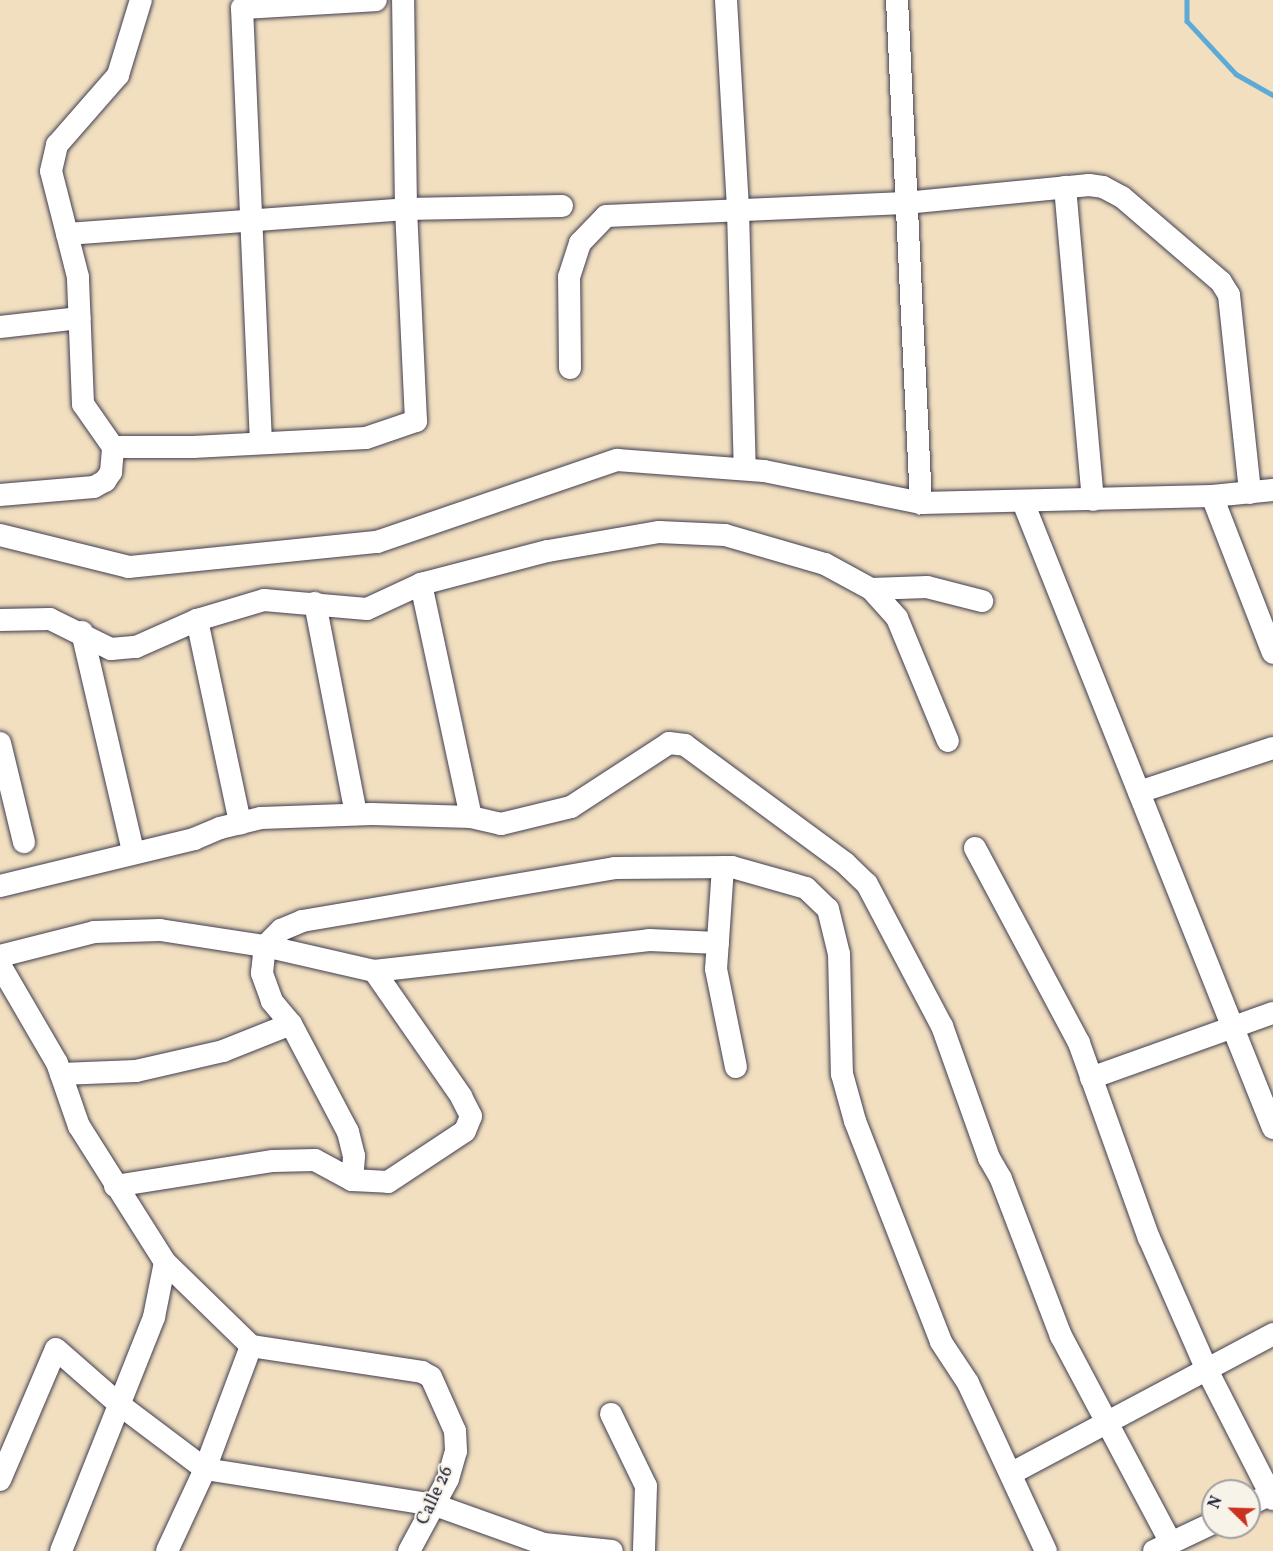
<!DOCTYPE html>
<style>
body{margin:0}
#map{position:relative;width:1273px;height:1551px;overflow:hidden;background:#f1dfc0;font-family:Vollkorn,serif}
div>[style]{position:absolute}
.stream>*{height:4.5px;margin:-2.25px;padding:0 2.25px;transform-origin:2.25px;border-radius:2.25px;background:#5eaad7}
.roads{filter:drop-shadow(0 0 2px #413e4f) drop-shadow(0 0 2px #413e4f)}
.minor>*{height:22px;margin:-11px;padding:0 11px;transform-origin:11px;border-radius:11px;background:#fff}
span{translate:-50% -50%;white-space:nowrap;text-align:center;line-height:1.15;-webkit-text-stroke:4.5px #f7f3e8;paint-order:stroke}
.street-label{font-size:18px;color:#22223b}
.north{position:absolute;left:1201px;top:1479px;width:60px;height:60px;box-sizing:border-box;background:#f7f3e8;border:2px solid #a29fa3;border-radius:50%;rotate:293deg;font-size:16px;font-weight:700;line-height:24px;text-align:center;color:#22223b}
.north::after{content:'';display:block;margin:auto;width:21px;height:27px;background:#c8321e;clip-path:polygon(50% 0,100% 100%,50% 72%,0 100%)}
</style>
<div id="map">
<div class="stream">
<i style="left:1187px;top:0;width:21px;rotate:90deg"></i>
<i style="left:1187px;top:21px;width:72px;rotate:47.2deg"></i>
<i style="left:1236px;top:74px;width:43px;rotate:29.6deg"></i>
</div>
<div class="roads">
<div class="minor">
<i style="left:726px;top:0;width:210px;rotate:86.7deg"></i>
<i style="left:738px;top:210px;width:259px;rotate:88.5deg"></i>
<i style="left:897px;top:0;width:504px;rotate:87.27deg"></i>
<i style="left:1065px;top:187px;width:314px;rotate:84.9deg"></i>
<i style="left:67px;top:234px;width:340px;rotate:-4.2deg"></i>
<i style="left:406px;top:209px;width:156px;rotate:-1.1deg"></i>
<i style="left:0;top:327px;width:80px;rotate:-6.5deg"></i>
<i style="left:570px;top:368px;width:91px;rotate:-90.6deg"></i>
<i style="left:569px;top:277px;width:36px;rotate:-72deg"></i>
<i style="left:580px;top:243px;width:37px;rotate:-46deg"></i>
<i style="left:606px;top:216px;width:299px;rotate:-2.5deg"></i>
<i style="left:905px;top:203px;width:185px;rotate:-5.6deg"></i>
<i style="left:1089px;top:185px;width:14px;rotate:8deg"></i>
<i style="left:1103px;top:187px;width:21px;rotate:28deg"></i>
<i style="left:1122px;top:197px;width:130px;rotate:40.6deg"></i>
<i style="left:1221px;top:282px;width:15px;rotate:58deg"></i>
<i style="left:1229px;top:295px;width:199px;rotate:83.9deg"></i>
<i style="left:261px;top:443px;width:435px;rotate:-92.5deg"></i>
<i style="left:242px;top:8px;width:134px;rotate:-3.4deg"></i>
<i style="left:113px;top:447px;width:80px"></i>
<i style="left:193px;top:447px;width:173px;rotate:-3deg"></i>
<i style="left:366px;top:438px;width:53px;rotate:-18.8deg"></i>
<i style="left:416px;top:421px;width:212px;rotate:-92.7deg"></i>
<i style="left:406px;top:209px;width:209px;rotate:-90.8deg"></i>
<i style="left:0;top:495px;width:94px;rotate:-4.9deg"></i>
<i style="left:94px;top:487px;width:13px;rotate:-29deg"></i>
<i style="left:105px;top:481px;width:11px;rotate:-56deg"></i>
<i style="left:111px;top:472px;width:25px;rotate:-85deg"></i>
<i style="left:113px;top:447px;width:52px;rotate:-124.9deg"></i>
<i style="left:83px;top:404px;width:127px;rotate:-92.3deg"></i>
<i style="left:78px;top:277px;width:109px;rotate:-104.3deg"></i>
<i style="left:51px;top:171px;width:27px;rotate:-77deg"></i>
<i style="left:57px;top:145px;width:93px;rotate:-48.9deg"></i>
<i style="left:118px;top:75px;width:78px;rotate:-73deg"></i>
<i style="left:1212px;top:496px;width:168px;rotate:68.8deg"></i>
<i style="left:1023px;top:502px;width:674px;rotate:68.23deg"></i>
<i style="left:0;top:535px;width:133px;rotate:13.9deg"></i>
<i style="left:129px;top:567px;width:249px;rotate:-5.8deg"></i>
<i style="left:377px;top:542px;width:254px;rotate:-18.9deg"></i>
<i style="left:617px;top:460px;width:147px;rotate:4.3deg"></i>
<i style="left:764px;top:471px;width:160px;rotate:11.5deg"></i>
<i style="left:921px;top:503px;width:291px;rotate:-1.4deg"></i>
<i style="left:1212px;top:496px;width:61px;rotate:-5.6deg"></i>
<i style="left:421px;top:584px;width:238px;rotate:77.9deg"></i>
<i style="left:871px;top:589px;width:56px;rotate:-2deg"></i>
<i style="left:927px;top:587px;width:57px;rotate:14.3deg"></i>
<i style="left:315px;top:603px;width:215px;rotate:79deg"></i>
<i style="left:0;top:620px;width:50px;rotate:-1.1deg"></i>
<i style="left:50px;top:619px;width:68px;rotate:26.2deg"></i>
<i style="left:111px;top:649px;width:25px;rotate:-5deg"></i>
<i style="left:136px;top:647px;width:67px;rotate:-23.9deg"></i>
<i style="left:197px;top:620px;width:70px;rotate:-16.6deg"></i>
<i style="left:264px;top:600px;width:103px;rotate:5deg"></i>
<i style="left:367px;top:609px;width:60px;rotate:-24.8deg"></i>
<i style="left:421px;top:584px;width:131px;rotate:-14.6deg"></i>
<i style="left:548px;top:551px;width:113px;rotate:-9.7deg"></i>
<i style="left:659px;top:532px;width:66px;rotate:2.6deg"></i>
<i style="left:725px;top:535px;width:104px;rotate:16.2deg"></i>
<i style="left:825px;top:564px;width:52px;rotate:28.5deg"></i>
<i style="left:871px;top:589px;width:39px;rotate:48deg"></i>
<i style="left:897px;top:618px;width:133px;rotate:67.5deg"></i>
<i style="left:197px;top:620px;width:208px;rotate:78deg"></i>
<i style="left:82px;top:632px;width:226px;rotate:76.9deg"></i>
<i style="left:0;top:743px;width:102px;rotate:76.4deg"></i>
<i style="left:1139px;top:792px;width:141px;rotate:-18.2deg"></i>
<i style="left:975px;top:848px;width:221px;rotate:61.9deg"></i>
<i style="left:1079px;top:1043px;width:207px;rotate:70.3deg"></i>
<i style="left:1149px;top:1238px;width:144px;rotate:66.3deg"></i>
<i style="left:1207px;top:1370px;width:145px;rotate:62.9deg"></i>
<i style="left:723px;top:867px;width:102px;rotate:93.9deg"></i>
<i style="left:716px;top:969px;width:100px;rotate:78.5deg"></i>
<i style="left:0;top:886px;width:200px;rotate:-13.6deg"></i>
<i style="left:194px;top:839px;width:28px;rotate:-23deg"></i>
<i style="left:220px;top:828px;width:42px;rotate:-13.7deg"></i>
<i style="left:261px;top:818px;width:111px;rotate:-2.1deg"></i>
<i style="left:372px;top:814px;width:99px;rotate:1.7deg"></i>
<i style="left:471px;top:817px;width:31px;rotate:13deg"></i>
<i style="left:501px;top:824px;width:72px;rotate:-13.7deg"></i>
<i style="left:571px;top:807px;width:117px;rotate:-33.1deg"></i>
<i style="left:669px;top:743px;width:16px;rotate:7deg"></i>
<i style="left:685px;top:745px;width:199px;rotate:36.4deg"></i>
<i style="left:845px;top:863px;width:30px;rotate:44deg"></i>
<i style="left:867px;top:884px;width:161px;rotate:62.2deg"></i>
<i style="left:942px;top:1026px;width:140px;rotate:70.4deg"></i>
<i style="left:989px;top:1158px;width:24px;rotate:60deg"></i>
<i style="left:1001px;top:1179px;width:168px;rotate:69.1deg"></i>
<i style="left:1061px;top:1336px;width:234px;rotate:62deg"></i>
<i style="left:0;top:956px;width:97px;rotate:-14.3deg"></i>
<i style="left:94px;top:932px;width:66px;rotate:-1.7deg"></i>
<i style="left:160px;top:930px;width:106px;rotate:8.7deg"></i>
<i style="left:265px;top:946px;width:112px;rotate:12.9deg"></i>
<i style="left:374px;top:971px;width:277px;rotate:-6.4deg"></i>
<i style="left:649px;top:940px;width:69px;rotate:2.5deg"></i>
<i style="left:0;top:965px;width:113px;rotate:59.8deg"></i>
<i style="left:57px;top:1063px;width:67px;rotate:70.8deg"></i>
<i style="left:79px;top:1126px;width:161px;rotate:57.7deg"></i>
<i style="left:165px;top:1262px;width:120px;rotate:44.3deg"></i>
<i style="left:251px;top:1346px;width:173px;rotate:8.6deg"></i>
<i style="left:422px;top:1372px;width:10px;rotate:29deg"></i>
<i style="left:431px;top:1377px;width:59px;rotate:66deg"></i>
<i style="left:455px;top:1431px;width:20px;rotate:87deg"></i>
<i style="left:456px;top:1451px;width:29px;rotate:106deg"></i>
<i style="left:448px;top:1479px;width:82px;rotate:118.4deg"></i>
<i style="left:61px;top:1074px;width:75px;rotate:-2.3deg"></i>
<i style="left:136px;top:1071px;width:89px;rotate:-12.9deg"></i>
<i style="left:223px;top:1051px;width:73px;rotate:-21.7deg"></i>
<i style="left:1091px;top:1078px;width:193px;rotate:-19.7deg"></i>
<i style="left:352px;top:1180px;width:24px;rotate:-85deg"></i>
<i style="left:354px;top:1156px;width:25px;rotate:-104deg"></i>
<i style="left:348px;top:1132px;width:122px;rotate:-117.8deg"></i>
<i style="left:291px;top:1024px;width:30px;rotate:-130deg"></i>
<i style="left:272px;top:1001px;width:30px;rotate:-110deg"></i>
<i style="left:262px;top:973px;width:27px;rotate:-84deg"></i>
<i style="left:265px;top:946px;width:23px;rotate:-45deg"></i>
<i style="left:281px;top:930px;width:23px;rotate:-23deg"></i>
<i style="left:302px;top:921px;width:317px;rotate:-9.6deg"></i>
<i style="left:615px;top:868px;width:117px;rotate:-0.5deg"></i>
<i style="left:732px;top:867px;width:77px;rotate:15.8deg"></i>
<i style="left:806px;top:888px;width:30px;rotate:44deg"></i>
<i style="left:828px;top:909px;width:46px;rotate:76.3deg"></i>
<i style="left:839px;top:954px;width:120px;rotate:88.6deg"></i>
<i style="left:842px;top:1074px;width:49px;rotate:74.5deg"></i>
<i style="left:855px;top:1121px;width:237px;rotate:68.7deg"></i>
<i style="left:941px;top:1342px;width:49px;rotate:56.6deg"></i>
<i style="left:968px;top:1383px;width:185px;rotate:65.1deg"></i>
<i style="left:115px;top:1186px;width:160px;rotate:-9deg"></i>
<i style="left:273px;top:1161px;width:42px;rotate:-1.4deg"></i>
<i style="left:315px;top:1160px;width:42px;rotate:28.4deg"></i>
<i style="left:352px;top:1180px;width:36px;rotate:3deg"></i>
<i style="left:388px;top:1182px;width:92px;rotate:-33.5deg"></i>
<i style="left:465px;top:1131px;width:16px;rotate:-68deg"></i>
<i style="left:471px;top:1116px;width:22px;rotate:-117deg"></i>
<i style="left:461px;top:1096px;width:152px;rotate:-124.8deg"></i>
<i style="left:611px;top:1414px;width:80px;rotate:64.1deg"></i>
<i style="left:646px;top:1486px;width:65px;rotate:91.8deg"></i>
<i style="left:1012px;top:1473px;width:296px;rotate:-28deg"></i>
<i style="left:0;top:1480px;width:142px;rotate:-66.9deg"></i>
<i style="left:56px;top:1349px;width:85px;rotate:41.2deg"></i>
<i style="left:120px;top:1405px;width:106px;rotate:37deg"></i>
<i style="left:205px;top:1469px;width:233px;rotate:8.9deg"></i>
<i style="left:435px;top:1505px;width:116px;rotate:19.7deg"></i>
<i style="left:544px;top:1544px;width:68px;rotate:5.9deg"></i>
<i style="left:1249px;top:1505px;width:27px;rotate:-27deg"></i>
<i style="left:61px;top:1551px;width:252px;rotate:-68.3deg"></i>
<i style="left:154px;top:1317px;width:56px;rotate:-78.7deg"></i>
<i style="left:167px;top:1551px;width:90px;rotate:-65.1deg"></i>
<i style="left:205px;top:1469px;width:131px;rotate:-69.5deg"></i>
<i style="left:1154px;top:1551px;width:65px;rotate:-25.4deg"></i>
</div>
</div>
<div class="street-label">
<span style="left:436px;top:1496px;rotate:-65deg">Calle 26</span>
</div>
<div class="north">N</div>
</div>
